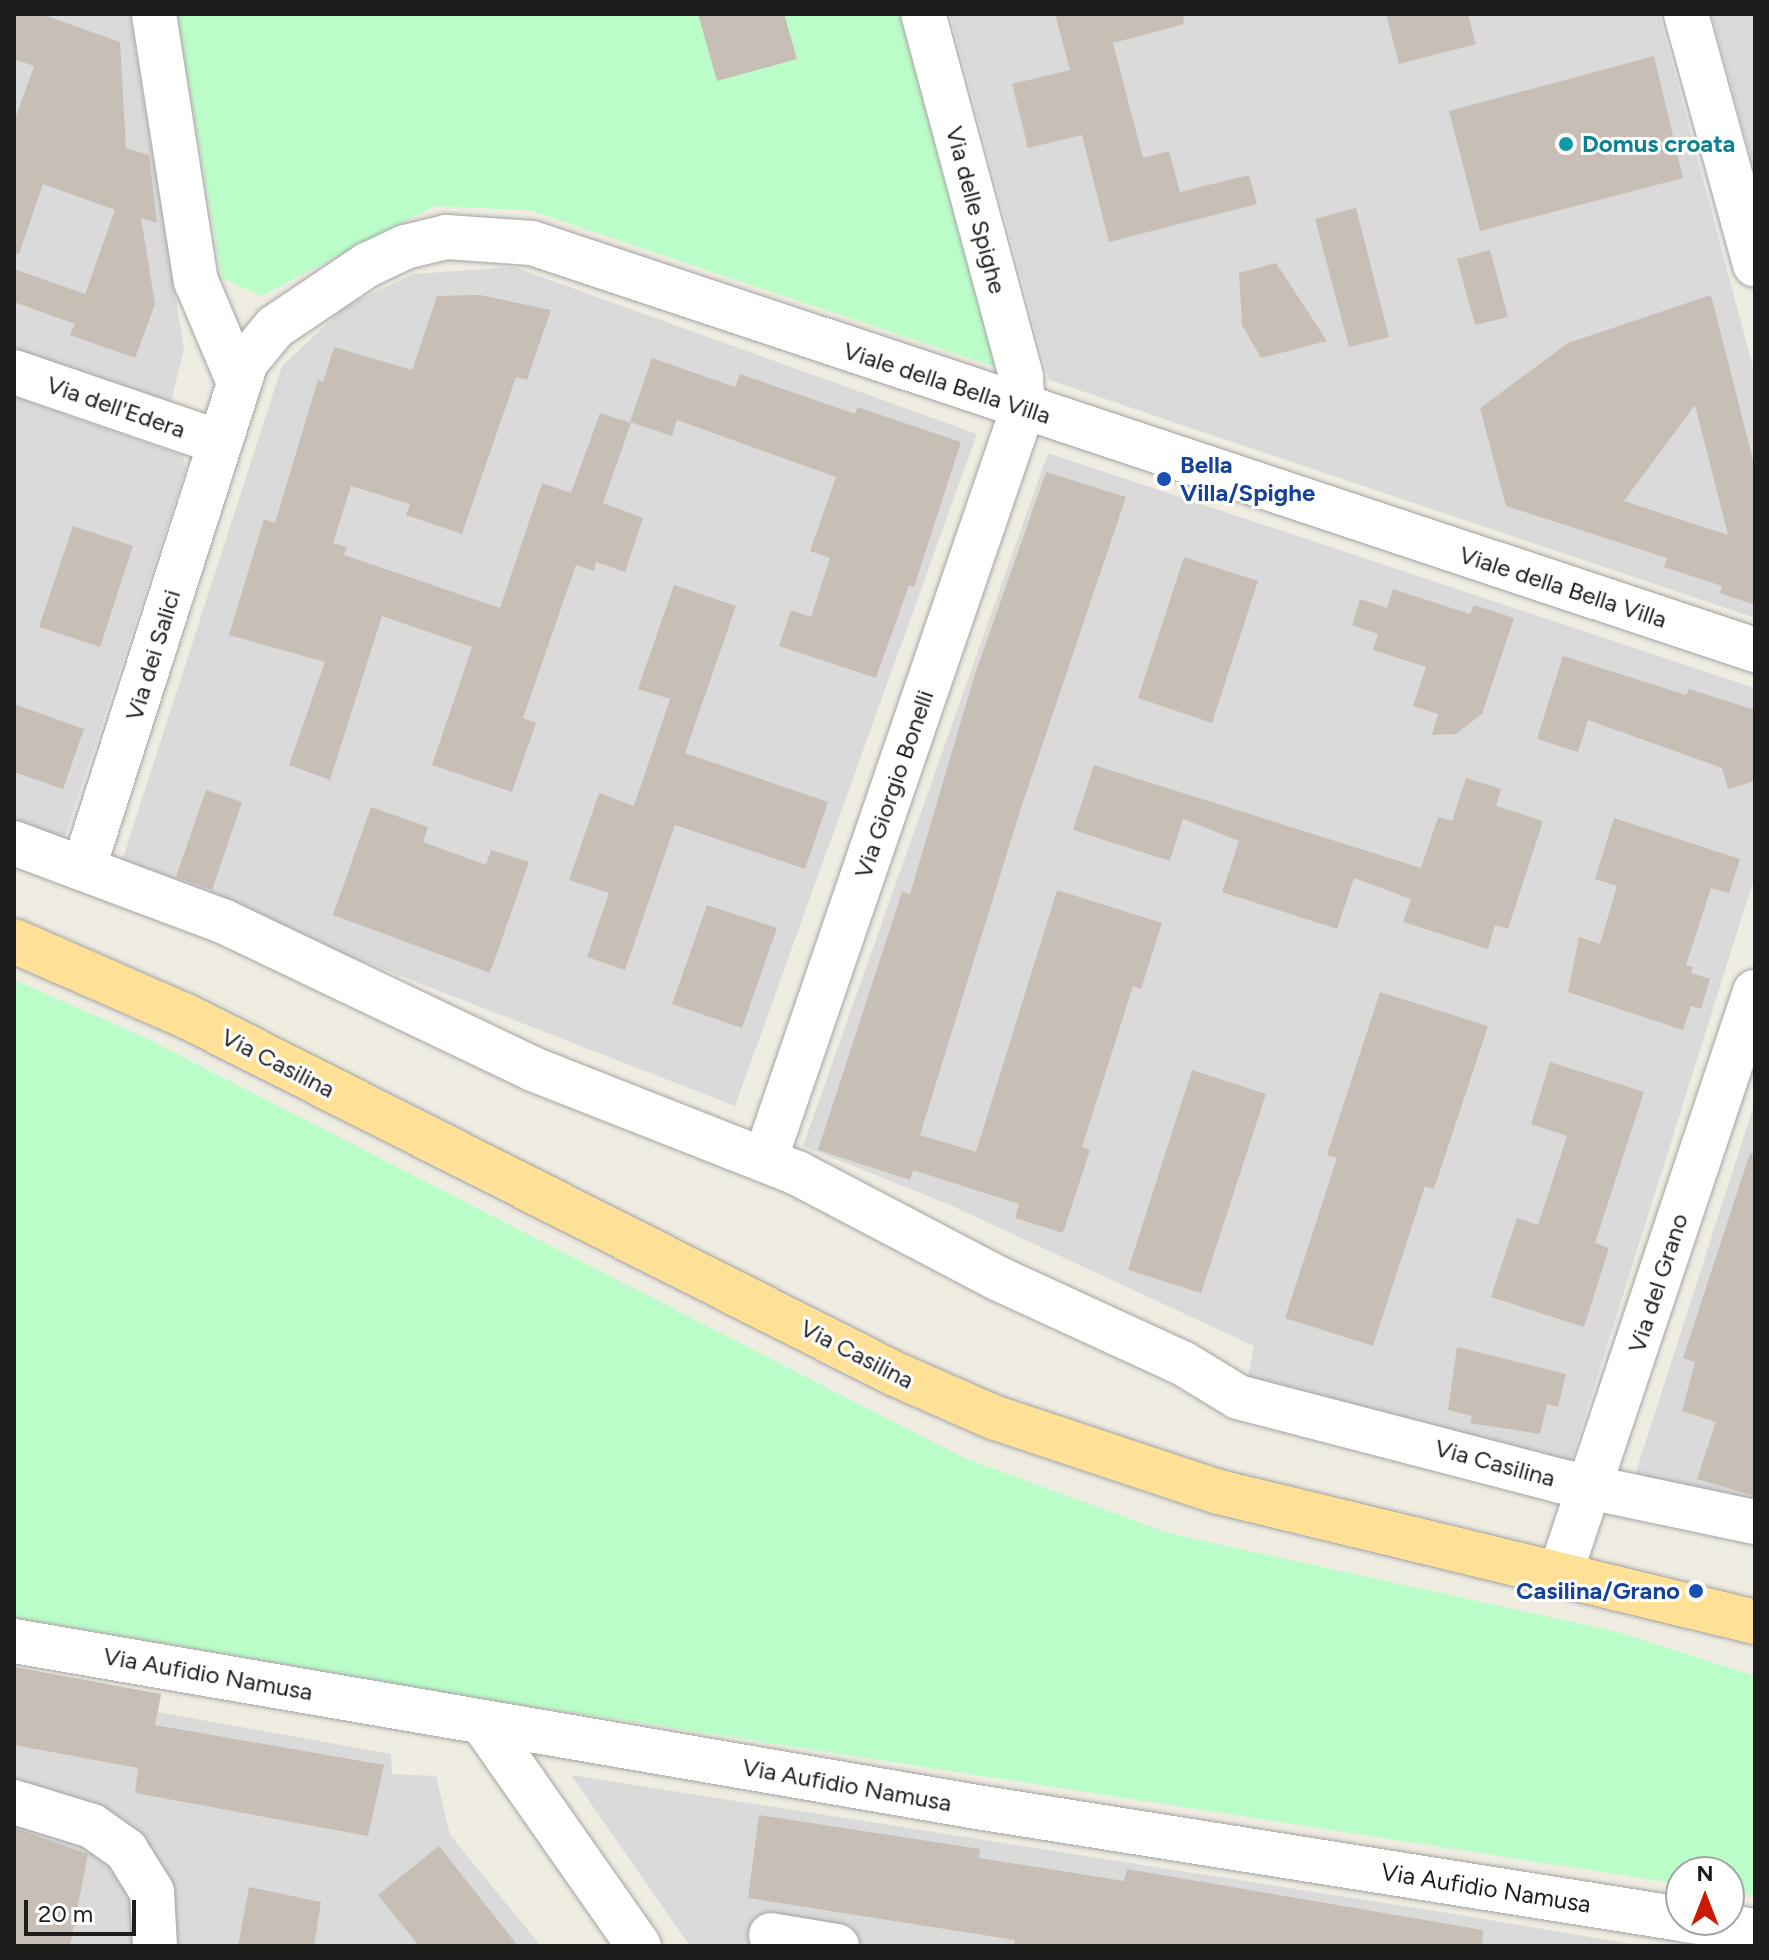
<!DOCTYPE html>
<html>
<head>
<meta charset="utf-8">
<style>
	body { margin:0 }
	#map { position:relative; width:1769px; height:1960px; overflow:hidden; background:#efece2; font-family:Figtree,sans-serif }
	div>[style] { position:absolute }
	.residential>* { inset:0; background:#dbdada }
	.park>* { inset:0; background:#bbfdc9 }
	.building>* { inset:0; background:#c7bfb5 }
	.roads { filter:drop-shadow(0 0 2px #a4a4a4) drop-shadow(0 0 2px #a4a4a4) }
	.minor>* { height:44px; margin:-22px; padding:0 22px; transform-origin:22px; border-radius:22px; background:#fff }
	.major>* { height:44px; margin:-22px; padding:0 22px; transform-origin:22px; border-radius:22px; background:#ffe097 }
	.dots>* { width:22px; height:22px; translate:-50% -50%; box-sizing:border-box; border:4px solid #fff; border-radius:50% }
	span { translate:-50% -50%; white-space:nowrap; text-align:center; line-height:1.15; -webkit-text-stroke:6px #fff; paint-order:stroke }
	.culture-label { font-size:24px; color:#0d838f; font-weight:700 }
	.left { translate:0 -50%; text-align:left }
	.street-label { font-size:24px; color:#1d1d1d }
	.transit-label { font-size:24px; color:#164399; font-weight:700 }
	.right { translate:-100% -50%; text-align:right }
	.frame { position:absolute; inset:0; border:16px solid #1d1d1d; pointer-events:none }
	.north { position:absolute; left:1665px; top:1856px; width:80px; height:80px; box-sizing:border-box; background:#fff; border:2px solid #a5a5a5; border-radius:50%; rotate:0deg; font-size:22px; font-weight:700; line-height:32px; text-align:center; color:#1d1d1d }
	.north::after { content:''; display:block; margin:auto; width:28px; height:36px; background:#ca1b00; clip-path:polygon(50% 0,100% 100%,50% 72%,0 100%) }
	.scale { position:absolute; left:24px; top:1900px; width:112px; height:36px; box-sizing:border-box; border:4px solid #1d1d1d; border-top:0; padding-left:10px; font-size:24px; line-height:28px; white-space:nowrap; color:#1d1d1d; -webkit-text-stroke:6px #fff; paint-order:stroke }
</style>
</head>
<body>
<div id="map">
	<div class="residential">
		<i style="clip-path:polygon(14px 14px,130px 14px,184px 349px,171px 402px,14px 354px)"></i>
		<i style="clip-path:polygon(950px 14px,1659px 14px,1755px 375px,1755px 618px,1049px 380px)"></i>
		<i style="clip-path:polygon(1712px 14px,1755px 14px,1755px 172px)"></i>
		<i style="clip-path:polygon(514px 267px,977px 434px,735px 1106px,120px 867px,282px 366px,346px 306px,413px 274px)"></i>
		<i style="clip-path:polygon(14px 396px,183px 456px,186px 468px,62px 845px,14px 829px)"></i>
		<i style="clip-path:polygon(1048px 453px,1755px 688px,1755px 875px,1568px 1470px,1248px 1377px,1254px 1346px,948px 1204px,803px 1146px)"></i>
		<i style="clip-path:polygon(1755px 1102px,1755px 1506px,1634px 1478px)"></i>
		<i style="clip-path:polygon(14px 1667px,161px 1694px,158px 1712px,391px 1754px,392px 1774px,436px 1776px,450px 1835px,541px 1946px,14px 1946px)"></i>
		<i style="clip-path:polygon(571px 1775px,1454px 1914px,1643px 1946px,690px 1946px)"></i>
	</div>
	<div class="park">
		<i style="clip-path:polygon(177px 14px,899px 14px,995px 367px,529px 210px,434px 206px,261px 296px,222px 278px)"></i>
		<i style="clip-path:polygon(14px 980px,142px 1036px,964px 1458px,1168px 1533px,1618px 1632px,1755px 1676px,1755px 1896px,1729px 1892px,1729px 1872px,1681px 1872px,1681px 1884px,460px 1695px,14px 1617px)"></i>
	</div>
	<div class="building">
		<i style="clip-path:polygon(14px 14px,41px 14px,120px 42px,126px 148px,149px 155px,157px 223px,141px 218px,155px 304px,135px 358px,70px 335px,75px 324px,14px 302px,14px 269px,85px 294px,115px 210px,43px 184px,19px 254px,14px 254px,14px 122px,34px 66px,14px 59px)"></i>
		<i style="clip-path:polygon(698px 14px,784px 14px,797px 59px,717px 81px)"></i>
		<i style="clip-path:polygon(1055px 14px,1183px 14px,1184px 24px,1113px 43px,1143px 158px,1169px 151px,1180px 192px,1249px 175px,1257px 204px,1109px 242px,1082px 135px,1028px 148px,1012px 84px,1070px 70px)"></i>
		<i style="clip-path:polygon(1386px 14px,1468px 14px,1476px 44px,1399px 64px)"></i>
		<i style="clip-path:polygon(1654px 56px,1683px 178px,1480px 231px,1449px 111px)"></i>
		<i style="clip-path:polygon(1356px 208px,1389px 337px,1349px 347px,1315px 219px)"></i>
		<i style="clip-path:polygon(1490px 250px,1508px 317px,1475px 325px,1457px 259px)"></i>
		<i style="clip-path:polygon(1276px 263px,1327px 341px,1261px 358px,1242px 325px,1239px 273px)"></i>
		<i style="clip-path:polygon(480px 295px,551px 310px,527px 380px,516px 377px,462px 534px,406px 515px,410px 504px,351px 486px,333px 543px,347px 547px,344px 555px,500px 608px,542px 483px,571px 493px,600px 413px,631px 423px,603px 503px,643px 518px,625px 572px,596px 562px,594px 571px,576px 565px,523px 718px,536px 723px,512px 792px,432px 765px,472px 647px,382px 616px,330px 780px,289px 765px,325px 662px,229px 635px,264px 519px,275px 523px,318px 380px,323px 382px,334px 347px,412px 370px,437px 296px)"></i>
		<i style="clip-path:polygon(evenodd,1711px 295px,1755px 468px,1755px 605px,1720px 593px,1722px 586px,1664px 567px,1667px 558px,1506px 506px,1480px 408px,1568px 343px,1711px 295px,1695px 405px,1728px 535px,1624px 501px,1695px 405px)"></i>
		<i style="clip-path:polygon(652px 358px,735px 387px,740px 374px,855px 414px,857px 407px,961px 442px,914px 587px,909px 585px,876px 678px,779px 646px,791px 610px,811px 617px,830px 558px,810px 551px,836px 477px,677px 420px,672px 436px,630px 422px)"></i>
		<i style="clip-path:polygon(1046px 472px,1126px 497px,1020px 811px,920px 1135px,976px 1152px,1057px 890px,1162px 923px,1141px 989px,1133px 986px,1082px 1147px,1090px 1150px,1063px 1233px,1015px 1218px,1019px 1204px,913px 1170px,910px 1180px,818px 1150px,902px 892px,910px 894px,974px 677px)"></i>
		<i style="clip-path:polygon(73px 526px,133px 546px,100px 647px,39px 627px)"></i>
		<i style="clip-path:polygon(1184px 557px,1258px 581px,1212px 723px,1138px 698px)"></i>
		<i style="clip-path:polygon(674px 585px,736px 606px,685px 753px,828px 802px,805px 869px,675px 825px,625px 970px,587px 957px,609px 893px,569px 880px,599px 793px,634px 806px,670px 699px,638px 689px)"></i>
		<i style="clip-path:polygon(1393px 589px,1470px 614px,1474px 605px,1514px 618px,1482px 714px,1456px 734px,1432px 735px,1438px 714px,1413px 706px,1426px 667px,1373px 650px,1378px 634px,1352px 625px,1360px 599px,1387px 608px)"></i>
		<i style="clip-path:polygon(1563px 656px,1686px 695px,1689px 689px,1755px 710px,1755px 781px,1728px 789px,1722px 768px,1588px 720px,1578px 752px,1537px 739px)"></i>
		<i style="clip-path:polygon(14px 704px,84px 729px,63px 789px,14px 772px)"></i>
		<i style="clip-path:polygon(1094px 765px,1421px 868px,1438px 817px,1452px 821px,1466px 778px,1501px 789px,1496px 806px,1543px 821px,1508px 929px,1495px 925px,1488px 949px,1403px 922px,1411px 899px,1354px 878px,1337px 929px,1222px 892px,1239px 841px,1183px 819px,1170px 861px,1073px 830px)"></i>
		<i style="clip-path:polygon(206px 790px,242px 802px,212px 890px,176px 877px)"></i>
		<i style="clip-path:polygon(371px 807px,428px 827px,423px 842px,486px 865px,491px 850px,529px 862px,490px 973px,333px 915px)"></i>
		<i style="clip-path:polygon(1614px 818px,1740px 859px,1729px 893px,1711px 888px,1686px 965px,1693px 967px,1691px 973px,1710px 979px,1701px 1009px,1691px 1006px,1683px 1030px,1568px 992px,1579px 937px,1600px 944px,1617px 886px,1595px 879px)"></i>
		<i style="clip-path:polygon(707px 905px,777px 928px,742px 1028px,672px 1004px)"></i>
		<i style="clip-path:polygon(1380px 992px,1488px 1026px,1434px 1189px,1425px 1186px,1373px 1346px,1285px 1318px,1337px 1158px,1327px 1155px)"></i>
		<i style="clip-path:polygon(1550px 1062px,1644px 1092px,1595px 1243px,1609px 1248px,1584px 1327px,1491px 1297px,1517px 1218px,1538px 1225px,1567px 1136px,1531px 1124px)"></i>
		<i style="clip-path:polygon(1192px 1070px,1266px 1094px,1201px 1293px,1128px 1270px)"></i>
		<i style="clip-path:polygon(1750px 1153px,1755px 1154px,1755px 1496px,1697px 1479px,1716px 1422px,1682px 1411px,1695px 1362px,1683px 1358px)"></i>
		<i style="clip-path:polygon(1457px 1347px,1566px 1374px,1558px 1407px,1547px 1404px,1540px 1434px,1470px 1423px,1472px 1416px,1448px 1410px)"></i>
		<i style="clip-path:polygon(14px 1667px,161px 1694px,155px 1725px,384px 1765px,368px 1836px,135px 1793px,138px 1768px,14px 1745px)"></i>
		<i style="clip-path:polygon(759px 1815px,980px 1849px,979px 1858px,1124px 1881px,1127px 1869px,1483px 1930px,1482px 1946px,1014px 1946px,1015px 1940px,748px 1898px)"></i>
		<i style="clip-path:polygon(14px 1828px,88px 1854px,70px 1946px,14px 1946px)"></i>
		<i style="clip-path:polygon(439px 1846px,518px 1946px,419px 1946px,378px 1895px)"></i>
		<i style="clip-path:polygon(249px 1887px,321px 1902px,314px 1946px,238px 1946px)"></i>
	</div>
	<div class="roads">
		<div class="minor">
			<i style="left:154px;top:14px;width:270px;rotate:81.1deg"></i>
			<i style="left:196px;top:281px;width:105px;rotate:67.1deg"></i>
			<i style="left:1686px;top:14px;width:260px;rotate:74.6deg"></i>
			<i style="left:14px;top:372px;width:216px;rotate:18.9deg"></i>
			<i style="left:14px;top:843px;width:223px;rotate:20.5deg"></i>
			<i style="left:223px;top:921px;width:344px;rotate:25.5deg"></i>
			<i style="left:533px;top:1069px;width:284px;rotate:21.5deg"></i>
			<i style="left:797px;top:1173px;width:226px;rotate:27.7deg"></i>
			<i style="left:997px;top:1278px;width:206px;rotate:24.7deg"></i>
			<i style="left:1184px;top:1364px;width:63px;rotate:31.4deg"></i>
			<i style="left:1238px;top:1397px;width:333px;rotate:14.6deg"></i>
			<i style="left:1560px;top:1481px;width:199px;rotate:11.9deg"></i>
			<i style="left:84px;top:867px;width:530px;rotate:-72.21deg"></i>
			<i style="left:246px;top:362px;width:45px;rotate:-50.4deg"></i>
			<i style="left:275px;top:327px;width:111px;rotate:-34deg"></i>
			<i style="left:367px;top:265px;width:42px;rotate:-25.3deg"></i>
			<i style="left:405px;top:247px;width:42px;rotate:-13.7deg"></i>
			<i style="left:446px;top:237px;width:86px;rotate:4deg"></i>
			<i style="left:532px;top:243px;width:1289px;rotate:18.41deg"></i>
			<i style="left:765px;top:1160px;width:795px;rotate:-71.06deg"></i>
			<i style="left:1023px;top:408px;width:32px;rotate:-94deg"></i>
			<i style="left:1021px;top:376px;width:375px;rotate:-105.1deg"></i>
			<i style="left:1560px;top:1574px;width:614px;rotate:-71.48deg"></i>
			<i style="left:14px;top:1641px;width:977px;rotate:9.78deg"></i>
			<i style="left:977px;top:1807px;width:713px;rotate:9.04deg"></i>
			<i style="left:482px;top:1722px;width:274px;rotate:55deg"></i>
			<i style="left:14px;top:1802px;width:82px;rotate:17.1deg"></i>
			<i style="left:92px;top:1826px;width:42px;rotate:35.2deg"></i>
			<i style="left:126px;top:1850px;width:49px;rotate:58.2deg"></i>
			<i style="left:152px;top:1892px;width:54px;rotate:86.8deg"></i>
			<i style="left:1685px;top:1920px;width:71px;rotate:8.9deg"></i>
			<i style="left:771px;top:1935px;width:67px;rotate:9.5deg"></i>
		</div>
		<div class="major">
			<i style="left:14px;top:941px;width:188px;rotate:23.6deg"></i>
			<i style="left:186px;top:1016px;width:794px;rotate:26.79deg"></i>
			<i style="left:895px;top:1374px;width:107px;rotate:23.7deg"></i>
			<i style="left:993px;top:1417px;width:238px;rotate:18.4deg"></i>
			<i style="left:1219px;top:1492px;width:552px;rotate:13.63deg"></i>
		</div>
	</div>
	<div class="dots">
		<i style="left:1566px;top:144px;background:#0f9aa8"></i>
		<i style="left:1164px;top:479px;background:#1a4fb4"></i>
		<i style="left:1696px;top:1591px;background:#1a4fb4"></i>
	</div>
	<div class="culture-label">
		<span class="left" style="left:1582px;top:144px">Domus croata</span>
	</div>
	<div class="street-label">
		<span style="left:976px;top:210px;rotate:75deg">Via delle Spighe</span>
		<span style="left:947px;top:383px;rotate:18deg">Viale della Bella Villa</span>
		<span style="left:116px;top:407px;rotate:19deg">Via dell'Edera</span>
		<span style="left:1563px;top:587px;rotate:18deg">Viale della Bella Villa</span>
		<span style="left:153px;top:655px;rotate:-73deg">Via dei Salici</span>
		<span style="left:894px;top:784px;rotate:-71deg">Via Giorgio Bonelli</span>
		<span style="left:278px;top:1063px;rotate:27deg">Via Casilina</span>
		<span style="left:1658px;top:1283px;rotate:-72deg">Via del Grano</span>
		<span style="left:857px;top:1354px;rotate:27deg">Via Casilina</span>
		<span style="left:1495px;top:1463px;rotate:15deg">Via Casilina</span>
		<span style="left:208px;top:1674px;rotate:10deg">Via Aufidio Namusa</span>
		<span style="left:847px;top:1785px;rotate:10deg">Via Aufidio Namusa</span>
		<span style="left:1486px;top:1888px;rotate:9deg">Via Aufidio Namusa</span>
	</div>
	<div class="transit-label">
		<span class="left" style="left:1180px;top:479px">Bella<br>Villa/Spighe</span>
		<span class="right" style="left:1680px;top:1591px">Casilina/Grano</span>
	</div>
	<div class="frame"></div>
	<div class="north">N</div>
	<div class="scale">20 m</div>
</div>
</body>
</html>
